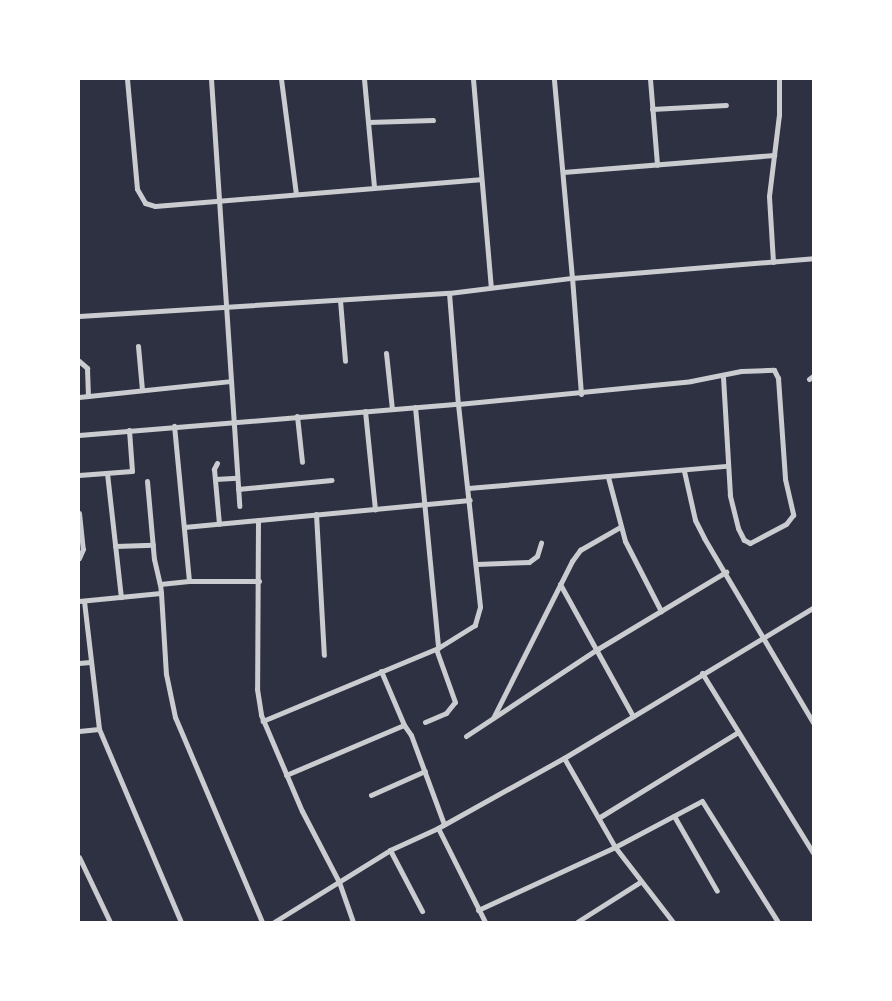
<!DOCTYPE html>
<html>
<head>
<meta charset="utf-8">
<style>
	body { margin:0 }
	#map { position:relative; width:892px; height:1001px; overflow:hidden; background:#2d3142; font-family:Jost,sans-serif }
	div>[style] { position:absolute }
	.minor>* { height:5px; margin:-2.5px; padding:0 2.5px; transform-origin:2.5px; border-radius:2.5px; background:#caccd0 }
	span { translate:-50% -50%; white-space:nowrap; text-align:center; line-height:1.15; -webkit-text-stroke:5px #fff; paint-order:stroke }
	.frame { position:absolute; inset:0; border:80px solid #fff; pointer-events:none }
</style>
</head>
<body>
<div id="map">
	<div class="minor">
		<i style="left:127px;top:79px;width:110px;rotate:84.8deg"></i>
		<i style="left:137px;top:189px;width:16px;rotate:60deg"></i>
		<i style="left:145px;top:203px;width:10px;rotate:17deg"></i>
		<i style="left:155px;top:206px;width:326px;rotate:-4.7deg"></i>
		<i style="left:211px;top:79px;width:428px;rotate:86.2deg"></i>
		<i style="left:281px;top:79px;width:116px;rotate:82.6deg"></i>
		<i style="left:364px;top:79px;width:108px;rotate:84.7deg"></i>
		<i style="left:473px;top:79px;width:209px;rotate:85.1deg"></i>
		<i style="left:650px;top:79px;width:86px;rotate:85.3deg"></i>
		<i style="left:652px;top:109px;width:74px;rotate:-3.1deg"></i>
		<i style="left:368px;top:122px;width:65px;rotate:-1.8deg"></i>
		<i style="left:563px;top:172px;width:212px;rotate:-4.6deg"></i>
		<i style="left:773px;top:262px;width:66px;rotate:-93.5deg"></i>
		<i style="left:769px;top:196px;width:82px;rotate:-83deg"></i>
		<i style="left:779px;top:115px;width:36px;rotate:-90deg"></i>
		<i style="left:449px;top:293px;width:111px;rotate:85.4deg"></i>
		<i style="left:458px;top:404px;width:234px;rotate:-5.6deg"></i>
		<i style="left:691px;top:381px;width:51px;rotate:-11.3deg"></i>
		<i style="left:741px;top:371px;width:33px;rotate:-2deg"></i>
		<i style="left:774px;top:370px;width:9px;rotate:63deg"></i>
		<i style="left:778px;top:378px;width:101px;rotate:86deg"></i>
		<i style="left:785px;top:479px;width:37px;rotate:77deg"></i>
		<i style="left:793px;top:515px;width:11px;rotate:128deg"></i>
		<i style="left:786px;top:524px;width:41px;rotate:152.2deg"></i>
		<i style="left:750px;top:543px;width:7px;rotate:-153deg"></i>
		<i style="left:744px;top:540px;width:13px;rotate:-117deg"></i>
		<i style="left:738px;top:528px;width:34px;rotate:-104deg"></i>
		<i style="left:730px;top:495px;width:118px;rotate:-93.4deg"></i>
		<i style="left:340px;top:300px;width:61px;rotate:85.3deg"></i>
		<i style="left:79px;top:316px;width:371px;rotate:-3.6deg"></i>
		<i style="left:449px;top:293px;width:124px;rotate:-7deg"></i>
		<i style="left:572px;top:278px;width:200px;rotate:-95.2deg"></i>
		<i style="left:138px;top:346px;width:44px;rotate:84.8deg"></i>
		<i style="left:386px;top:353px;width:56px;rotate:83.9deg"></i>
		<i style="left:79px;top:361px;width:11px;rotate:41deg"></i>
		<i style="left:87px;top:368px;width:28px;rotate:88deg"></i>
		<i style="left:809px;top:379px;width:5px;rotate:-37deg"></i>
		<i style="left:581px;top:394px;width:116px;rotate:-94.4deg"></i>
		<i style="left:572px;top:278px;width:242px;rotate:-4.7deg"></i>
		<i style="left:79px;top:397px;width:152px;rotate:-6deg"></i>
		<i style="left:415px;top:407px;width:242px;rotate:84.5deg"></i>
		<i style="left:365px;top:411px;width:99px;rotate:84.2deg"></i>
		<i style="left:297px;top:416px;width:46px;rotate:83.8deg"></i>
		<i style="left:79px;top:435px;width:380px;rotate:-4.7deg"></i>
		<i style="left:458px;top:404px;width:204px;rotate:83.8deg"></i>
		<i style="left:480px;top:607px;width:19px;rotate:106deg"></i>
		<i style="left:475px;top:625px;width:44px;rotate:148.1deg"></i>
		<i style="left:438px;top:648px;width:190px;rotate:157.4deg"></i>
		<i style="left:217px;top:463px;width:7px;rotate:117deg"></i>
		<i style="left:214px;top:469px;width:55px;rotate:84.8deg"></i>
		<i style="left:684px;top:471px;width:50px;rotate:77.3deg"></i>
		<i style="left:695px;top:520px;width:20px;rotate:63deg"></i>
		<i style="left:704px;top:538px;width:214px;rotate:59.4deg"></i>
		<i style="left:107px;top:473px;width:125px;rotate:83.6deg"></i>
		<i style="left:79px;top:475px;width:53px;rotate:-4.3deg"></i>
		<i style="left:132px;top:471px;width:41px;rotate:-94.2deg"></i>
		<i style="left:608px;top:477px;width:66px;rotate:75.1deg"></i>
		<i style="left:625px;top:541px;width:79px;rotate:62.8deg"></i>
		<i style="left:215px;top:479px;width:22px;rotate:-3deg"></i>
		<i style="left:147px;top:481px;width:78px;rotate:84.9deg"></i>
		<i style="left:154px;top:559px;width:26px;rotate:77deg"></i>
		<i style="left:468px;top:488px;width:259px;rotate:-4.9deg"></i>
		<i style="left:238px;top:489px;width:94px;rotate:-5.5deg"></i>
		<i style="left:79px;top:513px;width:36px;rotate:84deg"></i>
		<i style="left:83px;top:549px;width:10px;rotate:114deg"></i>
		<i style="left:316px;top:514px;width:141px;rotate:86.8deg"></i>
		<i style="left:258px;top:520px;width:169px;rotate:90.3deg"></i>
		<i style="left:257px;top:689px;width:26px;rotate:81deg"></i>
		<i style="left:261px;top:715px;width:104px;rotate:66.9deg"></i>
		<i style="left:302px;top:811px;width:80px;rotate:62.5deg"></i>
		<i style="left:339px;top:882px;width:42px;rotate:70.7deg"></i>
		<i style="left:184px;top:527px;width:287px;rotate:-5.4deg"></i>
		<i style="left:115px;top:546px;width:38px;rotate:-2deg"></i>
		<i style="left:476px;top:564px;width:53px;rotate:-2.2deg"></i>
		<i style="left:529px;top:562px;width:10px;rotate:-37deg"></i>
		<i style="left:537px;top:556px;width:14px;rotate:-73deg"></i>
		<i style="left:189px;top:581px;width:70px"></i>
		<i style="left:560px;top:584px;width:151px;rotate:61.1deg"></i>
		<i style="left:161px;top:593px;width:9px;rotate:-96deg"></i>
		<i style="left:160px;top:584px;width:29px;rotate:-6deg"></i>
		<i style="left:189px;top:581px;width:156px;rotate:-95.5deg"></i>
		<i style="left:79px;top:601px;width:82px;rotate:-5.6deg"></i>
		<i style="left:161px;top:593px;width:81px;rotate:86.5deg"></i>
		<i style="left:166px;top:674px;width:44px;rotate:78.2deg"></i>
		<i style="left:175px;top:717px;width:223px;rotate:67deg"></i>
		<i style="left:84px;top:601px;width:129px;rotate:83.3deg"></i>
		<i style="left:99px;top:729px;width:210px;rotate:67deg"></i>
		<i style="left:79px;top:663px;width:11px;rotate:-5deg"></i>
		<i style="left:381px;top:671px;width:59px;rotate:66.9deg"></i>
		<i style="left:702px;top:673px;width:211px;rotate:58.3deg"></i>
		<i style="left:493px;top:718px;width:176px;rotate:-63.3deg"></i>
		<i style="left:572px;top:561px;width:14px;rotate:-54deg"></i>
		<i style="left:580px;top:550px;width:46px;rotate:-29.9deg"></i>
		<i style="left:425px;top:722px;width:23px;rotate:-23deg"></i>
		<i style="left:446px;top:713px;width:14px;rotate:-51deg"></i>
		<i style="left:455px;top:702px;width:56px;rotate:-109.7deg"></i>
		<i style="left:79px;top:731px;width:20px;rotate:-6deg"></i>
		<i style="left:466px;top:736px;width:156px;rotate:-33.5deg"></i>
		<i style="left:596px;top:650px;width:152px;rotate:-31deg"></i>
		<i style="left:564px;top:758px;width:103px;rotate:60.2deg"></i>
		<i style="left:615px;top:847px;width:98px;rotate:-27.9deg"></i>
		<i style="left:702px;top:801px;width:143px;rotate:57.9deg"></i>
		<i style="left:286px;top:775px;width:128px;rotate:-23deg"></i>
		<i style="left:404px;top:725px;width:12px;rotate:55deg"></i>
		<i style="left:411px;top:735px;width:95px;rotate:69.7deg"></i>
		<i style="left:371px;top:795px;width:59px;rotate:-24deg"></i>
		<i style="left:674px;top:816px;width:86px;rotate:60.2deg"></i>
		<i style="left:600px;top:817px;width:162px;rotate:-31.6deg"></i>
		<i style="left:438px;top:828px;width:105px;rotate:63.4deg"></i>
		<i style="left:390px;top:850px;width:69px;rotate:62.3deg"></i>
		<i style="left:79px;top:857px;width:72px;rotate:64.5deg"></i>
		<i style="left:478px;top:910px;width:151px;rotate:-24.7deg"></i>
		<i style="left:615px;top:847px;width:95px;rotate:52.3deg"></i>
		<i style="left:274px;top:922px;width:137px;rotate:-31.8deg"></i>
		<i style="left:390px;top:850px;width:53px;rotate:-24.6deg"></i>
		<i style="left:438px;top:828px;width:144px;rotate:-29.1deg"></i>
		<i style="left:564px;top:758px;width:291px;rotate:-31.1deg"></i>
		<i style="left:577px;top:922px;width:75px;rotate:-32.4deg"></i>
	</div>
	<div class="frame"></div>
</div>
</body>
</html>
